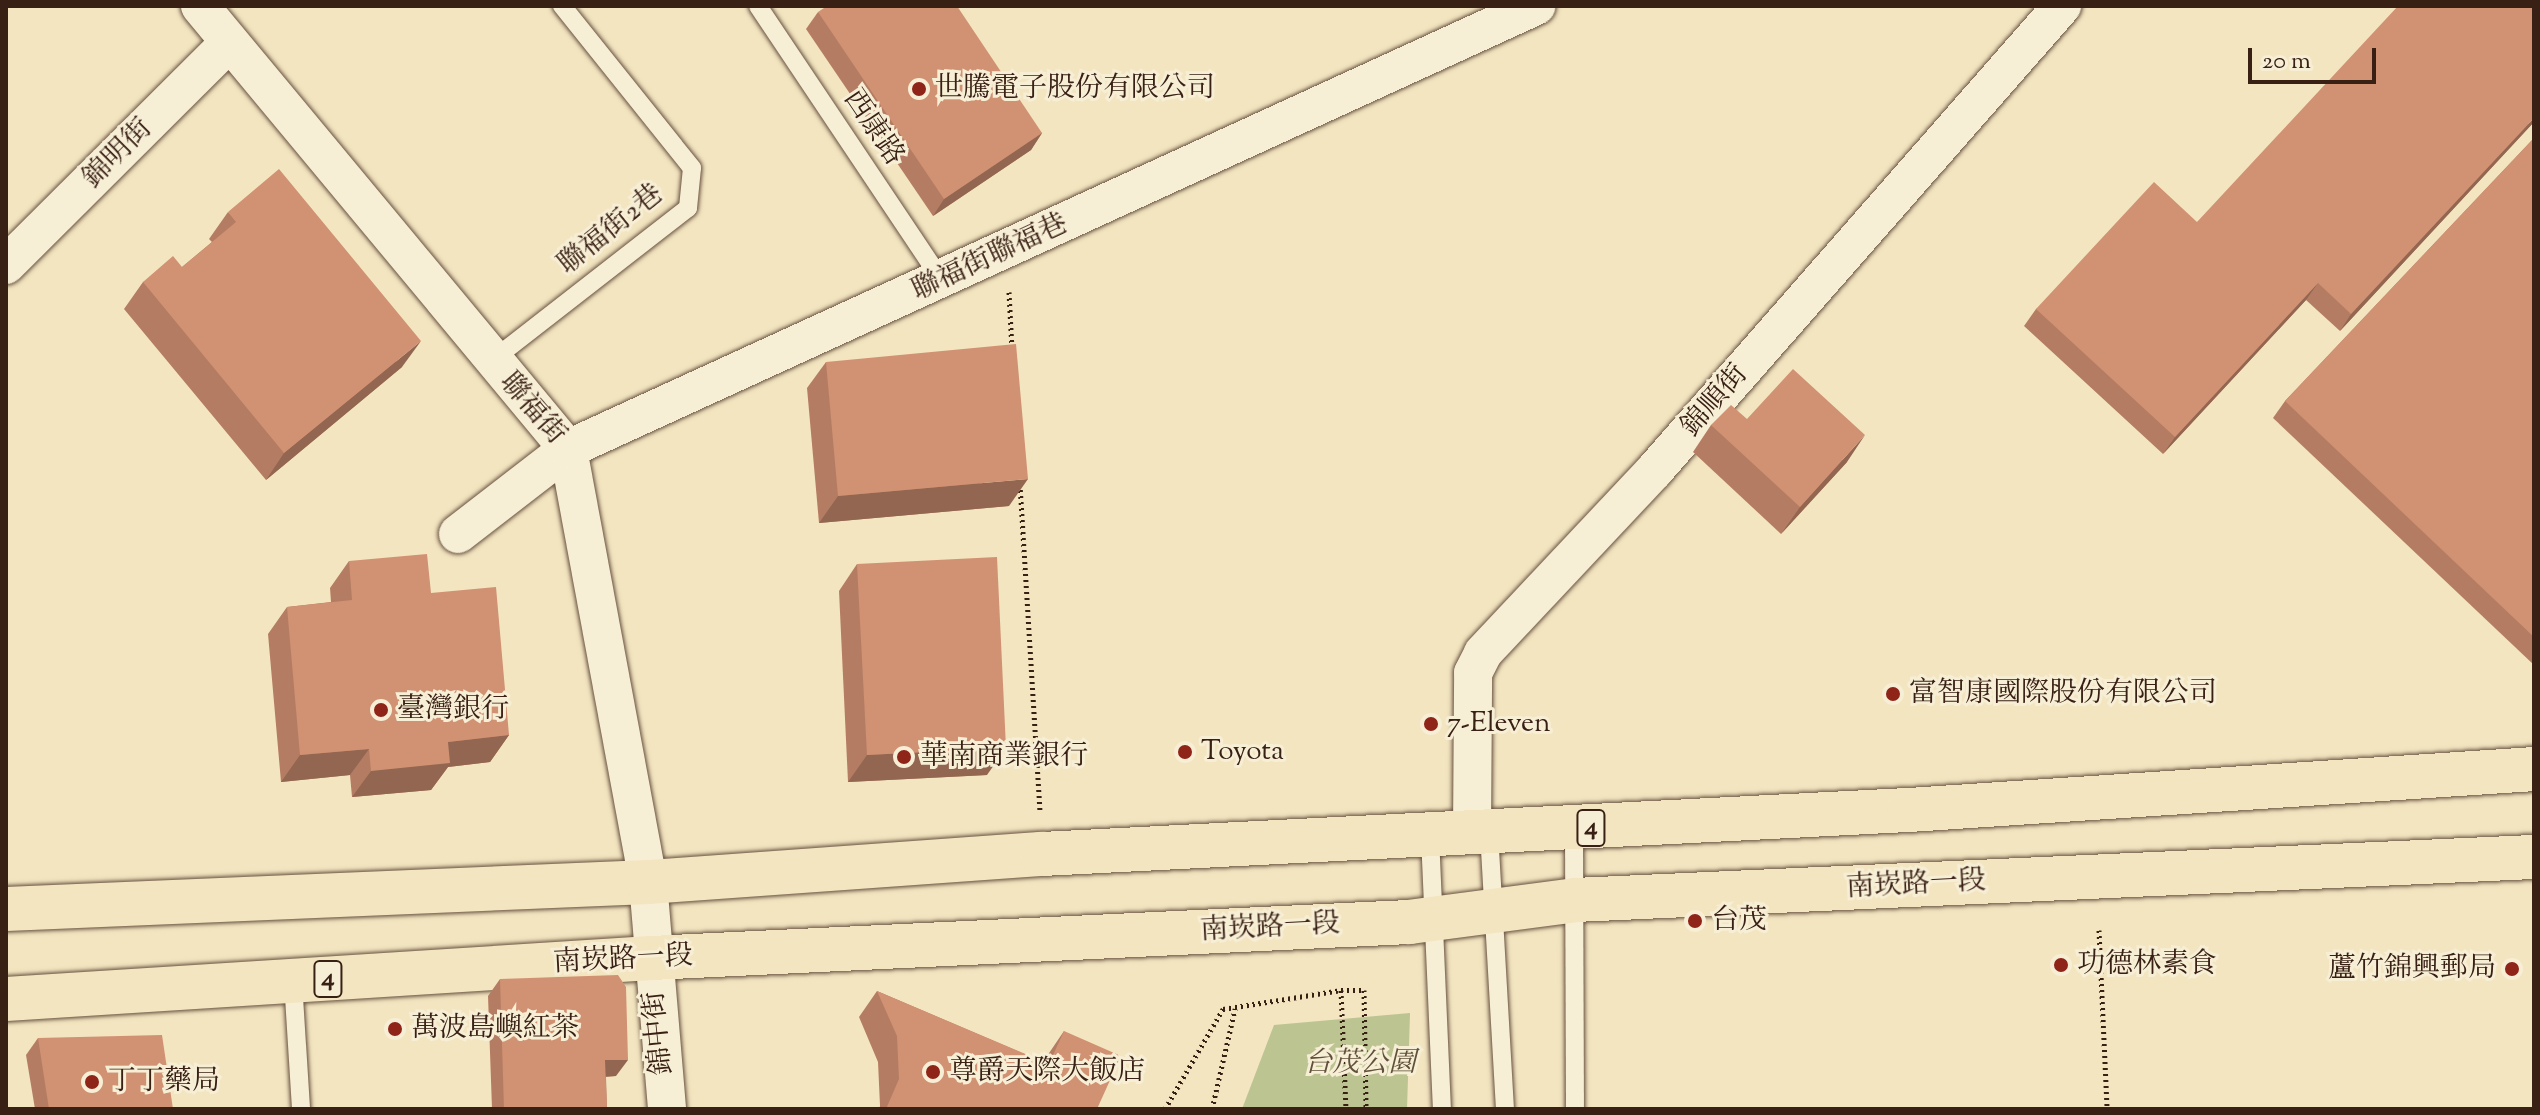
<!DOCTYPE html>
<html>
<head>
<meta charset="utf-8">
<style>
	body { margin:0 }
	#map { position:relative; width:2540px; height:1115px; overflow:hidden; background:#f3e5c0; font-family:"Sorts Mill Goudy","Noto Serif TC",serif }
	div>[style] { position:absolute }
	.green>* { inset:0; background:#bcc492 }
	.path>* { height:5px; margin-top:-2.5px; transform-origin:0; background:repeating-linear-gradient(90deg,#382014 0 2px,transparent 0 6px) }
	.roads { filter:drop-shadow(0 0 2px #67513f) drop-shadow(0 0 2px #67513f) }
	.service>* { height:18px; margin:-9px; padding:0 9px; transform-origin:9px; border-radius:9px; background:#f7eed6 }
	.minor>* { height:38px; margin:-19px; padding:0 19px; transform-origin:19px; border-radius:19px; background:#f7eed6 }
	.primary>* { height:44px; margin:-22px; padding:0 22px; transform-origin:22px; border-radius:22px; background:#f3e5c0 }
	.wall>* { inset:0; background:#b47d63 }
	.shaded-wall>* { inset:0; background:#926650 }
	.building>* { inset:0; background:#d19173 }
	.dots>* { width:22px; height:22px; translate:-50% -50%; box-sizing:border-box; border:4px solid #f7eed6; border-radius:50% }
	span { translate:-50% -50%; white-space:nowrap; text-align:center; line-height:1.15; -webkit-text-stroke:6px #f7eed6; paint-order:stroke }
	.shield-label span { padding:2px 6px; background:#f7eed6; border:2px solid; border-radius:6px; -webkit-text-stroke-width:0 }
	.shield-label { font-size:26px; color:#382014; font-weight:700 }
	.poi-label { font-size:28px; color:#382014 }
	.left { translate:0 -50%; text-align:left }
	.right { translate:-100% -50%; text-align:right }
	.street-label { font-size:28px; color:#382014 }
	.park-label { font-size:28px; color:#60513a; font-style:italic }
	.frame { position:absolute; inset:0; border:8px solid #382014; pointer-events:none }
	.scale { position:absolute; left:2248px; top:48px; width:128px; height:36px; box-sizing:border-box; border:4px solid #382014; border-top:0; padding-left:10px; font-size:24px; line-height:28px; white-space:nowrap; color:#382014; -webkit-text-stroke:6px #f7eed6; paint-order:stroke }
</style>
</head>
<body>
<div id="map">
	<div class="green">
		<i style="clip-path:polygon(1410px 1013px,1407px 1109px,1242px 1109px,1274px 1025px)"></i>
	</div>
	<div class="path">
		<i style="left:1009px;top:292px;width:58px;rotate:87deg"></i>
		<i style="left:1020px;top:484px;width:330px;rotate:86.5deg"></i>
		<i style="left:2099px;top:930px;width:179px;rotate:87.4deg"></i>
		<i style="left:1341px;top:990px;width:119px;rotate:87.6deg"></i>
		<i style="left:1165px;top:1109px;width:116px;rotate:-59.9deg"></i>
		<i style="left:1223px;top:1009px;width:120px;rotate:-9.1deg"></i>
		<i style="left:1341px;top:990px;width:23px"></i>
		<i style="left:1364px;top:990px;width:119px;rotate:89deg"></i>
		<i style="left:1212px;top:1109px;width:103px;rotate:-77deg"></i>
	</div>
	<div class="roads">
		<div class="service">
			<i style="left:758px;top:6px;width:331px;rotate:56.2deg"></i>
			<i style="left:490px;top:362px;width:251px;rotate:-37.9deg"></i>
			<i style="left:688px;top:208px;width:40px;rotate:-84.3deg"></i>
			<i style="left:692px;top:168px;width:208px;rotate:-128.7deg"></i>
			<i style="left:1574px;top:829px;width:280px;rotate:89.8deg"></i>
			<i style="left:1489px;top:832px;width:277px;rotate:86.7deg"></i>
			<i style="left:1430px;top:836px;width:273px;rotate:87.5deg"></i>
			<i style="left:293px;top:981px;width:128px;rotate:86.4deg"></i>
		</div>
		<div class="minor">
			<i style="left:200px;top:6px;width:576px;rotate:50.28deg"></i>
			<i style="left:568px;top:449px;width:440px;rotate:79.5deg"></i>
			<i style="left:648px;top:882px;width:228px;rotate:85.2deg"></i>
			<i style="left:6px;top:265px;width:315px;rotate:-44.9deg"></i>
			<i style="left:458px;top:534px;width:139px;rotate:-37.7deg"></i>
			<i style="left:568px;top:449px;width:1065px;rotate:-24.59deg"></i>
			<i style="left:1472px;top:833px;width:160px;rotate:-89.6deg"></i>
			<i style="left:1473px;top:673px;width:22px;rotate:-63deg"></i>
			<i style="left:1483px;top:653px;width:250px;rotate:-46.8deg"></i>
			<i style="left:1654px;top:471px;width:619px;rotate:-48.74deg"></i>
		</div>
		<div class="primary">
			<i style="left:6px;top:909px;width:643px;rotate:-2.41deg"></i>
			<i style="left:648px;top:882px;width:395px;rotate:-4.1deg"></i>
			<i style="left:1042px;top:854px;width:868px;rotate:-2.91deg"></i>
			<i style="left:1909px;top:810px;width:626px;rotate:-3.75deg"></i>
			<i style="left:6px;top:999px;width:646px;rotate:-3.64deg"></i>
			<i style="left:651px;top:958px;width:759px;rotate:-2.72deg"></i>
			<i style="left:1409px;top:922px;width:167px;rotate:-7.5deg"></i>
			<i style="left:1575px;top:900px;width:960px;rotate:-2.57deg"></i>
		</div>
	</div>
	<div class="wall">
		<i style="clip-path:polygon(818px 12px,1042px 133px,1031px 150px,933px 216px,806px 29px)"></i>
		<i style="clip-path:polygon(2534px 122px,2340px 331px,2306px 300px,2163px 454px,2024px 326px,2036px 309px,2197px 222px)"></i>
		<i style="clip-path:polygon(2534px 138px,2534px 665px,2273px 418px,2285px 401px)"></i>
		<i style="clip-path:polygon(228px 212px,402px 367px,266px 480px,124px 309px,143px 282px,182px 267px,212px 242px,209px 239px)"></i>
		<i style="clip-path:polygon(826px 362px,1009px 506px,819px 523px,807px 388px)"></i>
		<i style="clip-path:polygon(1747px 419px,1847px 462px,1781px 534px,1693px 452px,1711px 425px)"></i>
		<i style="clip-path:polygon(349px 561px,431px 593px,509px 735px,490px 762px,448px 767px,431px 790px,352px 797px,350px 775px,281px 782px,268px 634px,287px 607px,331px 602px,330px 588px)"></i>
		<i style="clip-path:polygon(857px 564px,987px 775px,848px 782px,839px 591px)"></i>
		<i style="clip-path:polygon(500px 979px,616px 1076px,606px 1077px,607px 1109px,492px 1109px,488px 996px)"></i>
		<i style="clip-path:polygon(877px 991px,1043px 1062px,1064px 1031px,1097px 1109px,879px 1109px,880px 1106px,878px 1062px,859px 1017px)"></i>
		<i style="clip-path:polygon(38px 1038px,173px 1109px,35px 1109px,26px 1055px)"></i>
	</div>
	<div class="shaded-wall">
		<i style="clip-path:polygon(2534px 118px,2534px 122px,2340px 331px,2351px 314px)"></i>
		<i style="clip-path:polygon(1042px 133px,1031px 150px,933px 216px,944px 199px)"></i>
		<i style="clip-path:polygon(2318px 283px,2306px 300px,2163px 454px,2175px 437px)"></i>
		<i style="clip-path:polygon(421px 341px,402px 367px,266px 480px,284px 453px)"></i>
		<i style="clip-path:polygon(1865px 435px,1847px 462px,1781px 534px,1800px 507px)"></i>
		<i style="clip-path:polygon(1028px 479px,1009px 506px,819px 523px,838px 496px)"></i>
		<i style="clip-path:polygon(509px 735px,490px 762px,448px 767px,431px 790px,352px 797px,371px 771px,448px 742px)"></i>
		<i style="clip-path:polygon(1006px 748px,987px 775px,848px 782px,867px 755px)"></i>
		<i style="clip-path:polygon(369px 749px,350px 775px,281px 782px,300px 755px)"></i>
		<i style="clip-path:polygon(605px 1060px,628px 1060px,616px 1076px,594px 1077px)"></i>
	</div>
	<div class="building">
		<i style="clip-path:polygon(827px 6px,957px 6px,1042px 133px,944px 199px,818px 12px)"></i>
		<i style="clip-path:polygon(2398px 6px,2534px 6px,2534px 118px,2351px 314px,2318px 283px,2175px 437px,2036px 309px,2154px 182px,2197px 222px)"></i>
		<i style="clip-path:polygon(2534px 138px,2534px 637px,2285px 401px)"></i>
		<i style="clip-path:polygon(279px 169px,421px 341px,284px 453px,143px 282px,173px 256px,182px 267px,236px 222px,228px 212px)"></i>
		<i style="clip-path:polygon(1016px 344px,1028px 479px,838px 496px,826px 362px)"></i>
		<i style="clip-path:polygon(1793px 369px,1865px 435px,1800px 507px,1711px 425px,1731px 405px,1747px 419px)"></i>
		<i style="clip-path:polygon(427px 554px,431px 593px,496px 587px,509px 735px,448px 742px,450px 763px,371px 771px,369px 749px,300px 755px,287px 607px,352px 600px,349px 561px)"></i>
		<i style="clip-path:polygon(997px 557px,1006px 748px,867px 755px,857px 564px)"></i>
		<i style="clip-path:polygon(618px 975px,626px 987px,628px 1060px,605px 1060px,607px 1109px,504px 1109px,500px 979px)"></i>
		<i style="clip-path:polygon(877px 991px,1049px 1064px,1064px 1031px,1121px 1056px,1097px 1109px,886px 1109px,899px 1079px,897px 1036px)"></i>
		<i style="clip-path:polygon(162px 1035px,173px 1109px,49px 1109px,38px 1038px)"></i>
	</div>
	<div class="dots">
		<i style="left:919px;top:89px;background:#8f2418"></i>
		<i style="left:1893px;top:694px;background:#8f2418"></i>
		<i style="left:381px;top:710px;background:#8f2418"></i>
		<i style="left:1431px;top:724px;background:#8f2418"></i>
		<i style="left:1185px;top:752px;background:#8f2418"></i>
		<i style="left:904px;top:757px;background:#8f2418"></i>
		<i style="left:1695px;top:921px;background:#8f2418"></i>
		<i style="left:2061px;top:965px;background:#8f2418"></i>
		<i style="left:2512px;top:969px;background:#8f2418"></i>
		<i style="left:395px;top:1029px;background:#8f2418"></i>
		<i style="left:933px;top:1072px;background:#8f2418"></i>
		<i style="left:92px;top:1082px;background:#8f2418"></i>
	</div>
	<div class="shield-label">
		<span style="left:1591px;top:828px">4</span>
		<span style="left:328px;top:979px">4</span>
	</div>
	<div class="poi-label">
		<span class="left" style="left:935px;top:89px">世騰電子股份有限公司</span>
		<span class="left" style="left:1909px;top:694px">富智康國際股份有限公司</span>
		<span class="left" style="left:397px;top:710px">臺灣銀行</span>
		<span class="left" style="left:1447px;top:724px">7-Eleven</span>
		<span class="left" style="left:1201px;top:752px">Toyota</span>
		<span class="left" style="left:920px;top:757px">華南商業銀行</span>
		<span class="left" style="left:1711px;top:921px">台茂</span>
		<span class="left" style="left:2077px;top:965px">功德林素食</span>
		<span class="right" style="left:2496px;top:969px">蘆竹錦興郵局</span>
		<span class="left" style="left:411px;top:1029px">萬波島嶼紅茶</span>
		<span class="left" style="left:949px;top:1072px">尊爵天際大飯店</span>
		<span class="left" style="left:108px;top:1082px">丁丁藥局</span>
	</div>
	<div class="street-label">
		<span style="left:873px;top:128px;rotate:56deg">西康路</span>
		<span style="left:118px;top:154px;rotate:-45deg">錦明街</span>
		<span style="left:611px;top:230px;rotate:-39deg">聯福街2巷</span>
		<span style="left:990px;top:258px;rotate:-25deg">聯福街聯福巷</span>
		<span style="left:1715px;top:401px;rotate:-49deg">錦順街</span>
		<span style="left:532px;top:409px;rotate:49deg">聯福街</span>
		<span style="left:1916px;top:885px;rotate:-3deg">南崁路一段</span>
		<span style="left:1270px;top:928px;rotate:-3deg">南崁路一段</span>
		<span style="left:623px;top:960px;rotate:-3deg">南崁路一段</span>
		<span style="left:659px;top:1033px;rotate:-96deg">錦中街</span>
	</div>
	<div class="park-label">
		<span style="left:1360px;top:1064px">台茂公園</span>
	</div>
	<div class="frame"></div>
	<div class="scale">20 m</div>
</div>
</body>
</html>
